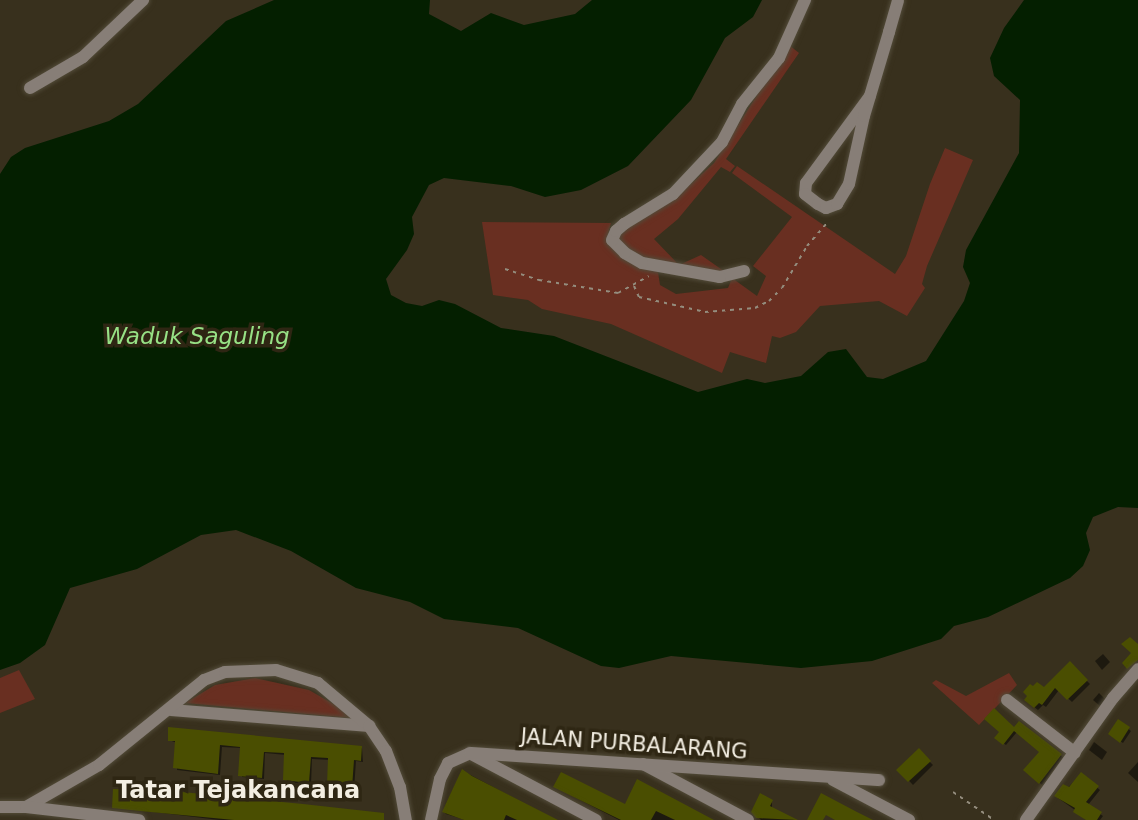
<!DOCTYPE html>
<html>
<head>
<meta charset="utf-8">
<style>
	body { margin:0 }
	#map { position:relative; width:1138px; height:820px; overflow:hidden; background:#38301d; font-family:"DejaVu Sans",sans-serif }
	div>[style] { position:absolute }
	.green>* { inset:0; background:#692f21 }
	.water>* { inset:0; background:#041f00 }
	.shadow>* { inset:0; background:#0007 }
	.building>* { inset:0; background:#4a4e01 }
	.path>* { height:2px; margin-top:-1px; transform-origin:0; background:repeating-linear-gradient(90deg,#948d7e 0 3.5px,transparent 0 8.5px) }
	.roads { filter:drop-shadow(0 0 2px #524b39) drop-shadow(0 0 2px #524b39) }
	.street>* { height:12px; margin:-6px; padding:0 6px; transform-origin:6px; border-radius:6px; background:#877e77 }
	span { translate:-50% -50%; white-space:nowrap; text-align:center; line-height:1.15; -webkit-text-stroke:7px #2e2613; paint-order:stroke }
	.street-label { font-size:21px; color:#f3eee2 }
	.water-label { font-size:23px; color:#97e185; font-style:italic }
	.quarter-label { font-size:24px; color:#f3eee2; font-weight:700 }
</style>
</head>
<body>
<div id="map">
	<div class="green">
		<i style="clip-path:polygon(789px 45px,799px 53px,726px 159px,735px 166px,730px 172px,721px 167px,678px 219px,654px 239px,679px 265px,701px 255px,728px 274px,642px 260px,616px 238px,620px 231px,683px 191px,714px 163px)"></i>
		<i style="clip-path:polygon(945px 148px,973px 160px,927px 266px,922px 284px,925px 288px,907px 316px,879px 301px,820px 306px,796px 332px,780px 338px,772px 336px,766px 363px,730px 352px,722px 373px,611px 324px,542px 309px,528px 300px,493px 295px,482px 222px,611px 223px,608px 234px,612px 247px,658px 272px,660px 285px,676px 294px,728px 288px,732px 278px,757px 296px,766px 276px,753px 266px,792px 217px,732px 173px,737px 166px,895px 274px,906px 256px,930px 184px)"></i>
		<i style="clip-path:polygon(19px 670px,35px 699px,0 713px,0 678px)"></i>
		<i style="clip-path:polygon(1009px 673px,1017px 685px,979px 725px,932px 683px,936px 680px,966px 696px)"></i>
		<i style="clip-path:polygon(255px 678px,309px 690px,344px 710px,351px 718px,185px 703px,215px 685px)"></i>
	</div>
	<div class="water">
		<i style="clip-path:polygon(274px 0,430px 0,429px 14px,461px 31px,491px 13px,524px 25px,575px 14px,592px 0,762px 0,753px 17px,725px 38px,691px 100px,628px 166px,581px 190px,545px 197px,511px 186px,444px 178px,429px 185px,412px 217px,414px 234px,407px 250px,386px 279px,391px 295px,406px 303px,422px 306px,439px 300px,455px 304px,501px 328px,554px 336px,698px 392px,747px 379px,765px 383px,801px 376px,828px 352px,846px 349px,867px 377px,883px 379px,926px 361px,964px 301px,970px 283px,963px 267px,966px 250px,1019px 153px,1020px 100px,994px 76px,990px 58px,1004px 28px,1024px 0,1138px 0,1138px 508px,1118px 507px,1093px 517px,1086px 533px,1090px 550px,1083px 566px,1070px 578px,988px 617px,954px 626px,941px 639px,872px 661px,801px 668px,671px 656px,619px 668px,601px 666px,518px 628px,444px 619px,410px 602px,356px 588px,291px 551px,236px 530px,201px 535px,137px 569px,70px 588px,45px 645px,20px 663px,0 670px,0 174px,11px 157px,25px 148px,109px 121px,138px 104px,226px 21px)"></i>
	</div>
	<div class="shadow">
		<i style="clip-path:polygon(1103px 654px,1110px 662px,1102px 670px,1095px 661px)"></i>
		<i style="clip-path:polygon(1070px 664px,1090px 684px,1072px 702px,1059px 690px,1046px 707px,1043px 705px,1038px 710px,1029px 703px)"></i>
		<i style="clip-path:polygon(1099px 693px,1105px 699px,1100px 706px,1093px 700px)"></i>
		<i style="clip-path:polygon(1119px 721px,1131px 731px,1123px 743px,1112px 736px)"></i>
		<i style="clip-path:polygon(1014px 729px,1063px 757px,1042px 785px,1025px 769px,1042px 752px,1017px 732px,1006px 745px,999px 740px)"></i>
		<i style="clip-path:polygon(169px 740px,362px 748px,363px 762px,356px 761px,354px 790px,328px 784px,330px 760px,312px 759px,311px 785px,287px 782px,286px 755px,265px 753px,264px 779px,242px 777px,242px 748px,222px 747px,220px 775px,177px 770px,177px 743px)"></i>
		<i style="clip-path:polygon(1094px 742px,1107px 752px,1102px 760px,1089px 750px)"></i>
		<i style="clip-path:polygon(919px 751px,933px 765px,913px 785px,899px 770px)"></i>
		<i style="clip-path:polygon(1138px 762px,1138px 782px,1128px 773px)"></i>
		<i style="clip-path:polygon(463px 771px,555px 820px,465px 820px,446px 814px,444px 812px)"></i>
		<i style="clip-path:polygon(1081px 774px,1100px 790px,1088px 805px,1103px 816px,1100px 820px,1089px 820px,1058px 798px)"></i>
		<i style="clip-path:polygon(555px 787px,626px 806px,712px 820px,619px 820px)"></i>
		<i style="clip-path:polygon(772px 801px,772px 809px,795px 820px,761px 820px,758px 817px)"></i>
		<i style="clip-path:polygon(114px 807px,381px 820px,219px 820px)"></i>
	</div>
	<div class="building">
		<i style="clip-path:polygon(1130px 637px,1138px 644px,1138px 660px,1127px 669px,1122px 663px,1131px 653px,1121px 644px)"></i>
		<i style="clip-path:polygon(1070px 661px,1088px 680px,1067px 700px,1055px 688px,1042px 705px,1039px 703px,1034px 708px,1024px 700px,1027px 696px,1023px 692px,1030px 684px,1033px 686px,1037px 682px,1044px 687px)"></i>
		<i style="clip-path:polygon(994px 708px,1014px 727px,1019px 721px,1062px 754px,1039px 784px,1023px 770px,1039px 752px,1014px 731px,1003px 745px,994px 738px,999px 732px,984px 719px)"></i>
		<i style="clip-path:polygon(1118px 719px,1130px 727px,1120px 743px,1108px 734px)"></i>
		<i style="clip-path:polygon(168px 727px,362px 746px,361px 761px,354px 760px,352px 788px,327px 785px,328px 758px,311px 757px,309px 783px,283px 780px,284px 753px,264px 752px,262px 778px,238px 776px,240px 747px,220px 745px,218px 774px,173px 768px,175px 741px,168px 741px)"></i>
		<i style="clip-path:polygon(919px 748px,931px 761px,908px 782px,896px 770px)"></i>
		<i style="clip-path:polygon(462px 769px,472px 776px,558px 820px,517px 820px,506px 815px,504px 820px,464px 820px,442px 812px)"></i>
		<i style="clip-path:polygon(561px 772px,625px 804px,637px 779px,714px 820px,675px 820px,656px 811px,651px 820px,621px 820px,553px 787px)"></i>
		<i style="clip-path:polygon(1081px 772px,1099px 786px,1086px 802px,1102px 812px,1097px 820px,1086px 820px,1073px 812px,1075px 808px,1054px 796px,1063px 784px,1069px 787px)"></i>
		<i style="clip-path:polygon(113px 789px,172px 791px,303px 804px,384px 813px,384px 820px,234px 820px,140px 811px,112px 808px)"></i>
		<i style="clip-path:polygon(760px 793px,773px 800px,770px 806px,798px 820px,756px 818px,751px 812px)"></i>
		<i style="clip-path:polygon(821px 793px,857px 812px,873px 820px,835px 820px,826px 815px,823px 820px,807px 820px)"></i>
	</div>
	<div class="path">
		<i style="left:505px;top:269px;width:36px;rotate:18deg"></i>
		<i style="left:539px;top:280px;width:80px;rotate:9.3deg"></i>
		<i style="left:618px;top:293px;width:35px;rotate:-29deg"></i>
		<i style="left:634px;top:286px;width:12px;rotate:66deg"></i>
		<i style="left:639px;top:297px;width:68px;rotate:12.8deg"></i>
		<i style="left:705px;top:312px;width:50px;rotate:-4.6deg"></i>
		<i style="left:755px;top:308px;width:16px;rotate:-27deg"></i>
		<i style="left:769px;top:301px;width:18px;rotate:-45deg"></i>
		<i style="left:782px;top:288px;width:49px;rotate:-59.2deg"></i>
		<i style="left:807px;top:246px;width:30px;rotate:-49deg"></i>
		<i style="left:953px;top:792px;width:50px;rotate:34.3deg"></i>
	</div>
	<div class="roads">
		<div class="street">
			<i style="left:30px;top:88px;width:61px;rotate:-30.3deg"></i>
			<i style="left:83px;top:57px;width:83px;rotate:-43.5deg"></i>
			<i style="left:870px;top:96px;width:108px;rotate:126.3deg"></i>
			<i style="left:806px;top:183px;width:11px;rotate:95deg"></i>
			<i style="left:805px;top:194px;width:16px;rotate:38deg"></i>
			<i style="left:818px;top:204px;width:9px;rotate:27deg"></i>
			<i style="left:826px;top:208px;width:12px;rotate:-20deg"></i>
			<i style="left:837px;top:204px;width:23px;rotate:-59deg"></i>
			<i style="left:849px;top:184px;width:70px;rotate:-77.6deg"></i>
			<i style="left:864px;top:116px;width:88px;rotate:-73.4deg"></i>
			<i style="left:889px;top:32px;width:33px;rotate:-74deg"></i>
			<i style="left:744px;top:271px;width:25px;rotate:166deg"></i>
			<i style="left:720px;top:277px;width:79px;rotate:-169.8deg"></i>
			<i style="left:642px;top:263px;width:20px;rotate:-150deg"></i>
			<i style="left:625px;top:253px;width:18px;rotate:-135deg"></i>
			<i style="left:612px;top:240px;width:10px;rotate:-66deg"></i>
			<i style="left:616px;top:231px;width:11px;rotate:-41deg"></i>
			<i style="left:624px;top:224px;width:57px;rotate:-31.5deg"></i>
			<i style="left:673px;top:194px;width:71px;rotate:-46.7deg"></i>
			<i style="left:722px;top:142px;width:43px;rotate:-62.2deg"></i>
			<i style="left:742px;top:104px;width:59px;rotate:-51.2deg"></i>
			<i style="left:779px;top:58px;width:64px;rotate:-65.9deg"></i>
			<i style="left:1007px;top:700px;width:86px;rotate:37.9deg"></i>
			<i style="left:171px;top:710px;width:199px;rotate:4.6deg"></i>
			<i style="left:473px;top:755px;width:139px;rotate:27.9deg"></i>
			<i style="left:643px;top:764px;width:119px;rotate:28.1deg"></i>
			<i style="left:833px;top:780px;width:86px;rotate:27.8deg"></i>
			<i style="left:0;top:807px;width:26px"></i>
			<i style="left:26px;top:807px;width:84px;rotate:-29.9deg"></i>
			<i style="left:99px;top:765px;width:135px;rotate:-39deg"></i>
			<i style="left:204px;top:680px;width:22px;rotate:-21deg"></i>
			<i style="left:225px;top:672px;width:51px;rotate:-2.2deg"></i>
			<i style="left:276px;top:670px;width:44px;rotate:17.2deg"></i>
			<i style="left:318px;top:683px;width:67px;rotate:40.1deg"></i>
			<i style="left:369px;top:726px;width:30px;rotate:56deg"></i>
			<i style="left:386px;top:751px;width:39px;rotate:69deg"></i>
			<i style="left:400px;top:787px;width:34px;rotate:80deg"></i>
			<i style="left:26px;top:807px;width:114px;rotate:6.6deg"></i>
			<i style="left:431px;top:820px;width:42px;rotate:-77.6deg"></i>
			<i style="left:440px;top:779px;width:18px;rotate:-63deg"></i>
			<i style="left:448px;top:763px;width:24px;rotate:-24deg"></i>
			<i style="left:470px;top:753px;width:410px;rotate:3.8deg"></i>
			<i style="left:1026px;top:820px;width:150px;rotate:-54.5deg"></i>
			<i style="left:1113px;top:698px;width:38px;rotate:-49deg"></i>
		</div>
	</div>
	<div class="street-label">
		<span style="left:634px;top:744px;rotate:4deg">JALAN PURBALARANG</span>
	</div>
	<div class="water-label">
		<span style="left:197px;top:336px">Waduk Saguling</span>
	</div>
	<div class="quarter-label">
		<span style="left:238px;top:791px">Tatar Tejakancana</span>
	</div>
</div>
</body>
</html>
